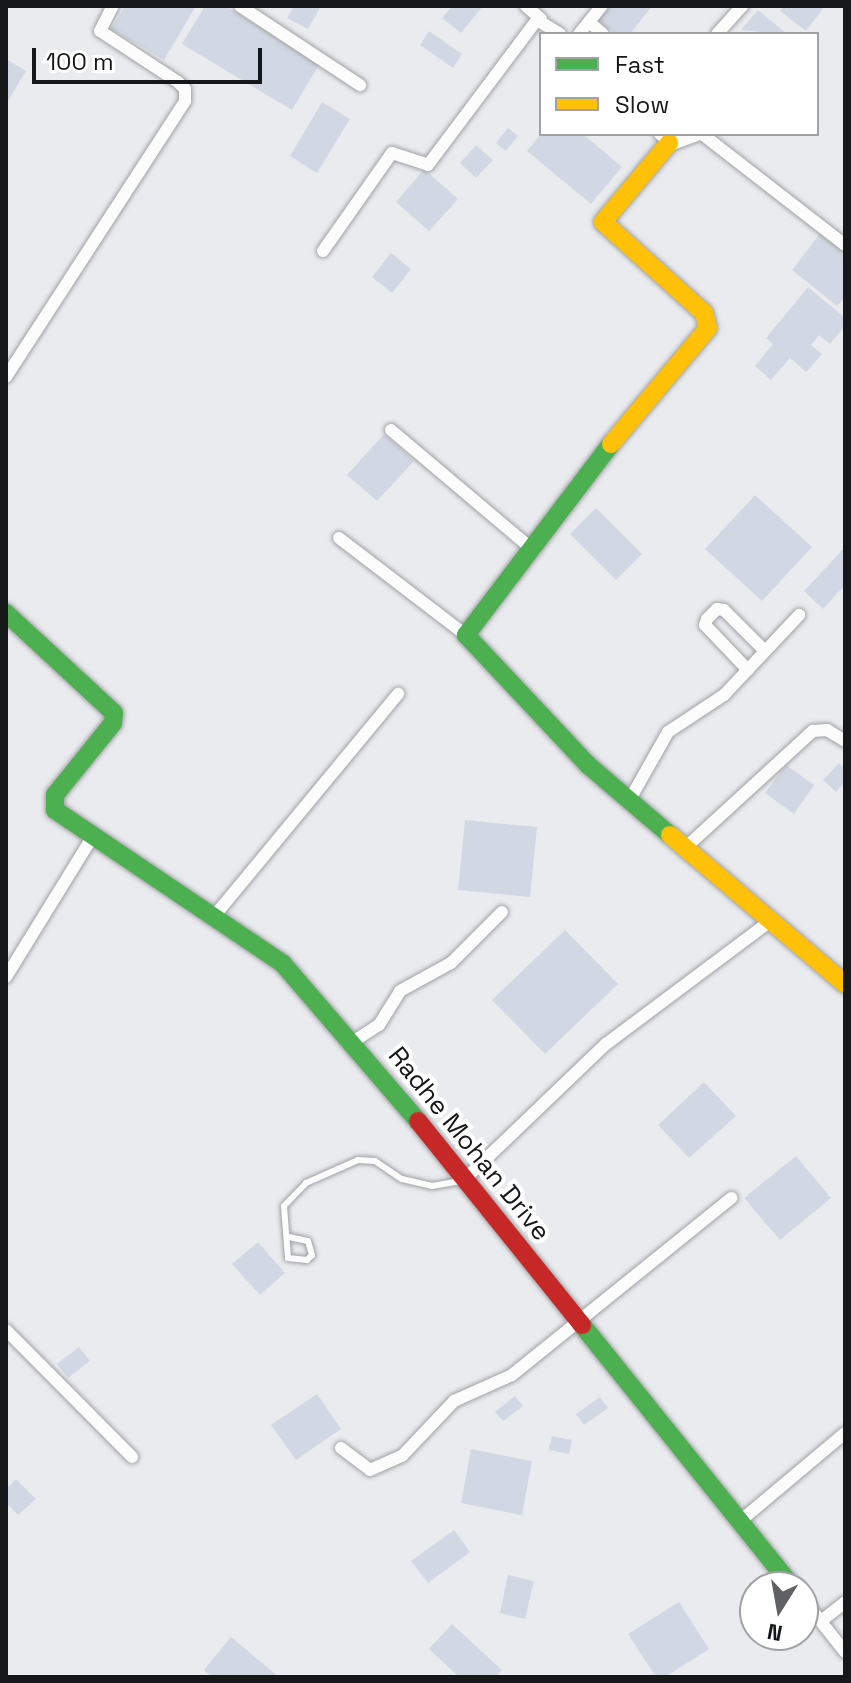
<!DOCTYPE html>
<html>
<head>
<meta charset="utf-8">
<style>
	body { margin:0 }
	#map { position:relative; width:851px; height:1683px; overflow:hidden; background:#e9ebee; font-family:"Space Grotesk",sans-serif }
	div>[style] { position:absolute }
	.building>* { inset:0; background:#d2d8e3 }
	.roads { filter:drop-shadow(0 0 2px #a0a1a4) drop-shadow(0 0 2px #a0a1a4) }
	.lane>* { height:6px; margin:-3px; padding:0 3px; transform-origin:3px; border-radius:3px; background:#fcfcfc }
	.street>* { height:12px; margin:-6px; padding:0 6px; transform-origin:6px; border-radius:6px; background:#fcfcfc }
	.fast>* { height:18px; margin:-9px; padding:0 9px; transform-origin:9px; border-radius:9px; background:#4caf50 }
	.slow>* { height:18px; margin:-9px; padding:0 9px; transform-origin:9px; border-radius:9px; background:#ffc107 }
	.jam>* { height:18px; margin:-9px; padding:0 9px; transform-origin:9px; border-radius:9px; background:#c62828 }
	span { translate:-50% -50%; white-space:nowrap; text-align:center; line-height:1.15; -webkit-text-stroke:8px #fff; paint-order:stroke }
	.street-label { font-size:26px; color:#151719 }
	.frame { position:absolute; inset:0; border:8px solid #151719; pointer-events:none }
	.legend { position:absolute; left:539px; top:32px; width:280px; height:104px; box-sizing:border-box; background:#fff; border:2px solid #a1a2a3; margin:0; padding:10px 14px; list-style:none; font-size:24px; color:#151719 }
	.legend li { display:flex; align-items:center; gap:16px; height:40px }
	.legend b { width:40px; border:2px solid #a1a2a3 }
	.north { position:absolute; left:739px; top:1571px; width:80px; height:80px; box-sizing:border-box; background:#fff; border:2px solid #a1a2a3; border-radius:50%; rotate:191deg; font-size:22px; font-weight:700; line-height:32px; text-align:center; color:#151719 }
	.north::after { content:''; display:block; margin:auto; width:28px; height:36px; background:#5f6164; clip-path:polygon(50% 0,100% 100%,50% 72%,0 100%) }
	.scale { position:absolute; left:32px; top:48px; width:230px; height:36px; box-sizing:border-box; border:4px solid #151719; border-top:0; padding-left:10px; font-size:24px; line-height:28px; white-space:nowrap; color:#151719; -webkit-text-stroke:6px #fff; paint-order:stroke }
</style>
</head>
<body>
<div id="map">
	<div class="building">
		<i style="clip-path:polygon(125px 6px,196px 6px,164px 60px,111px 29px)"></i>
		<i style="clip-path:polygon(205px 6px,225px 6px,320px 63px,292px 110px,182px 44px)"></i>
		<i style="clip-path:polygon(294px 6px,321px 6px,308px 29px,287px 18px)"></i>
		<i style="clip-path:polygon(452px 6px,483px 6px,461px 33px,442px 18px)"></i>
		<i style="clip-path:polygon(605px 6px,652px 6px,630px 34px,615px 34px,595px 18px)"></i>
		<i style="clip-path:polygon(784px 6px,825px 6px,806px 31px,780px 11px)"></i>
		<i style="clip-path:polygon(758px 10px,787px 34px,741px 30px)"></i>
		<i style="clip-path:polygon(429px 31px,462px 54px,453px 68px,420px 45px)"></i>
		<i style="clip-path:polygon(6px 59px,26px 71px,6px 104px)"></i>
		<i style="clip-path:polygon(322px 102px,350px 119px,317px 173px,290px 156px)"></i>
		<i style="clip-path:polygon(508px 128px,518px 136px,506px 151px,496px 143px)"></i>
		<i style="clip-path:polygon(541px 134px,583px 134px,622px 167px,591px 204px,527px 151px)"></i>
		<i style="clip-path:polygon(476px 145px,493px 160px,476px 178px,460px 163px)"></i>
		<i style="clip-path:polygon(424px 169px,458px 199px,429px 231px,396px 202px)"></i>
		<i style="clip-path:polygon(823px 230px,845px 247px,845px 297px,837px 306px,792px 270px)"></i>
		<i style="clip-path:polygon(391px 253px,411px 269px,392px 293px,372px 277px)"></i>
		<i style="clip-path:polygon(808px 287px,845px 318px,845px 326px,830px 344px,819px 335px,811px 345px,822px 354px,806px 372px,790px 358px,771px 380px,755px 366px,773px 344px,766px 338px)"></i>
		<i style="clip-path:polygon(384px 434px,414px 461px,377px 501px,347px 475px)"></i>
		<i style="clip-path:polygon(755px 495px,812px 547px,762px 601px,705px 549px)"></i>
		<i style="clip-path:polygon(596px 508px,642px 554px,616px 580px,570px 534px)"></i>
		<i style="clip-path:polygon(845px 547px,845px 585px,823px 609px,804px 591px)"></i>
		<i style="clip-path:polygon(839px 763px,845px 769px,845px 782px,836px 792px,823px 780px)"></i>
		<i style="clip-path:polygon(786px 765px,814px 785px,794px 814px,765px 793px)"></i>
		<i style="clip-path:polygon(465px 820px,537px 827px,530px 897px,458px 890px)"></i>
		<i style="clip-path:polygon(565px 930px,618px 984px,545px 1054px,492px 1000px)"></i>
		<i style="clip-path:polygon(704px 1082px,736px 1116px,689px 1158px,658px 1125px)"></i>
		<i style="clip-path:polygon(796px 1156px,831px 1198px,780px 1240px,744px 1198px)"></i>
		<i style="clip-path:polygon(258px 1242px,285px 1273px,260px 1295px,232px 1264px)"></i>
		<i style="clip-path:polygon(79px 1347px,90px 1361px,68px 1378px,57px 1364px)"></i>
		<i style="clip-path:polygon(317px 1394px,341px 1429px,296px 1460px,271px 1425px)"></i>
		<i style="clip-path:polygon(515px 1396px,523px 1406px,503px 1421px,495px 1412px)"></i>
		<i style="clip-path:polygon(600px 1397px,608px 1408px,584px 1425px,576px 1414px)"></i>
		<i style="clip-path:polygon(552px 1436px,572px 1440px,569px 1454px,549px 1450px)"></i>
		<i style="clip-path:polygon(471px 1449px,532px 1461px,522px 1515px,461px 1503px)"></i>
		<i style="clip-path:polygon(16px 1479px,36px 1499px,18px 1515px,6px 1503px,6px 1489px)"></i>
		<i style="clip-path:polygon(454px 1530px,470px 1552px,428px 1583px,411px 1561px)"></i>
		<i style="clip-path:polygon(508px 1575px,534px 1581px,525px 1619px,500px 1613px)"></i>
		<i style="clip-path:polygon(679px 1602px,709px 1649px,665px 1677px,656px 1677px,628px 1634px)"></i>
		<i style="clip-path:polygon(452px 1624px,502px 1670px,496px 1677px,459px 1677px,429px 1649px)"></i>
		<i style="clip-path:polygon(231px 1637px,279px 1677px,212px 1677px,204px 1670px)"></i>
	</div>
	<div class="roads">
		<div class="lane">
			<i style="left:289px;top:1237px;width:19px;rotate:12deg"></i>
			<i style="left:308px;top:1241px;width:15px;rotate:74deg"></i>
			<i style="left:312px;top:1255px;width:7px;rotate:135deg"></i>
			<i style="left:307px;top:1260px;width:19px;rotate:-174deg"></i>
			<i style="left:288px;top:1258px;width:52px;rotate:-94.4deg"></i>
			<i style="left:284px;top:1206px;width:32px;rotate:-46deg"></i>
			<i style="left:306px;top:1183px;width:57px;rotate:-23.9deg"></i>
			<i style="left:358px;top:1160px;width:17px;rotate:3deg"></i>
			<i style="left:375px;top:1161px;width:32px;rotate:34deg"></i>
			<i style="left:402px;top:1179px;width:31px;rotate:13deg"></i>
			<i style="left:432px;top:1186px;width:29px;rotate:-10deg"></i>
		</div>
		<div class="street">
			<i style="left:240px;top:6px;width:144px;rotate:33.4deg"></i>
			<i style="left:526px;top:6px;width:20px;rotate:41deg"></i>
			<i style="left:589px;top:22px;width:18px;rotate:41deg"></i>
			<i style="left:579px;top:34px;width:36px;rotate:-51deg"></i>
			<i style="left:717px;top:34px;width:38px;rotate:-48deg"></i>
			<i style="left:660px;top:134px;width:16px;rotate:40deg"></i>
			<i style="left:672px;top:144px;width:29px;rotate:-20deg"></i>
			<i style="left:702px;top:134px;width:181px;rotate:37.8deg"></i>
			<i style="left:323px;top:251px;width:120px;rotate:-54.9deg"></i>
			<i style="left:392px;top:153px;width:38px;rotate:18deg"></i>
			<i style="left:428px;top:165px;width:181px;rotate:-53.1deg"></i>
			<i style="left:537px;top:20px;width:27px;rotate:31deg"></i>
			<i style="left:6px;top:377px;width:329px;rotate:-57deg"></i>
			<i style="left:185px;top:101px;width:12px;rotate:-90deg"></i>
			<i style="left:185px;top:89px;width:10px;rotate:-135deg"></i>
			<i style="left:178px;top:82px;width:93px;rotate:-146.8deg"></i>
			<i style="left:100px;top:31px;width:28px;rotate:-63deg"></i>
			<i style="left:391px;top:430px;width:187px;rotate:40.2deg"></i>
			<i style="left:339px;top:538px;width:160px;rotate:37.4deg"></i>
			<i style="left:748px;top:670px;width:62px;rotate:-133.7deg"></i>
			<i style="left:705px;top:625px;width:6px;rotate:-72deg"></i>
			<i style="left:707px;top:619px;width:14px;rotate:-45deg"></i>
			<i style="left:717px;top:609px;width:7px;rotate:8deg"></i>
			<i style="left:724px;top:610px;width:58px;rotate:45deg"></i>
			<i style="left:629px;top:801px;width:79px;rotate:-60.5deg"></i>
			<i style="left:668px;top:732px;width:67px;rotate:-33.5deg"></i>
			<i style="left:724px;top:695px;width:110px;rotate:-46.8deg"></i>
			<i style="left:684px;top:849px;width:175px;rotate:-42.5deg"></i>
			<i style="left:813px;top:731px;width:14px;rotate:-4deg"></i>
			<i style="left:827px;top:730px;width:21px;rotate:31deg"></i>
			<i style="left:216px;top:914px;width:286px;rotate:-50.4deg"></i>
			<i style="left:6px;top:977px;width:163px;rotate:-58.3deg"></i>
			<i style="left:351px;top:1043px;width:33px;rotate:-33deg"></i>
			<i style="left:379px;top:1025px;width:40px;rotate:-58deg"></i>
			<i style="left:400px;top:991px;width:58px;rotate:-28.8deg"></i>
			<i style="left:451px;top:963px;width:72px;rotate:-45deg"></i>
			<i style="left:465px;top:1179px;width:195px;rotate:-43.8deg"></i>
			<i style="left:606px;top:1044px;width:202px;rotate:-36.8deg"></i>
			<i style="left:6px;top:1330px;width:179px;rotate:45.2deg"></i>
			<i style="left:341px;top:1448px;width:36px;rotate:37deg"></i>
			<i style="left:370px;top:1470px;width:35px;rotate:-24deg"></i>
			<i style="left:402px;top:1456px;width:76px;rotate:-46.6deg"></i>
			<i style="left:454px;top:1401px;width:64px;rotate:-24.1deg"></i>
			<i style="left:512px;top:1375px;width:282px;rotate:-38.9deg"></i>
			<i style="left:739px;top:1522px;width:138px;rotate:-40deg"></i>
			<i style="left:803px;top:1599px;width:68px;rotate:51.6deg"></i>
			<i style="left:821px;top:1621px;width:31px;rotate:-38deg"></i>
		</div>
		<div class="fast">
			<i style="left:611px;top:444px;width:240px;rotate:127.2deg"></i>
			<i style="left:466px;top:635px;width:178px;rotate:46.8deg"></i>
			<i style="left:588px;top:765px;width:108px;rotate:40.5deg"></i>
			<i style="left:6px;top:613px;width:147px;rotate:42.8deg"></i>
			<i style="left:114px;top:713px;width:10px;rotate:96deg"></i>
			<i style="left:113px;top:723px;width:92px;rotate:128.9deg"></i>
			<i style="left:55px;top:795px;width:15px;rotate:90deg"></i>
			<i style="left:55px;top:810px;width:275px;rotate:34deg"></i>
			<i style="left:283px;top:964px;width:207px;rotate:49.3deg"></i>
			<i style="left:582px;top:1325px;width:336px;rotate:51.2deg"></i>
		</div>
		<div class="slow">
			<i style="left:611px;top:444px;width:151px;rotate:-50.1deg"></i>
			<i style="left:708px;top:328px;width:16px;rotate:-105deg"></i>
			<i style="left:704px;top:313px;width:136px;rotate:-138deg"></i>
			<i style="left:603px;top:222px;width:103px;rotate:-50.1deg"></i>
			<i style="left:670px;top:835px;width:230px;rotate:40.4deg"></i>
		</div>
		<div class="jam">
			<i style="left:418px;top:1121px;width:262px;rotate:51.2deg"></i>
		</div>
	</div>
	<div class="street-label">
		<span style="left:469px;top:1144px;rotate:51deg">Radhe Mohan Drive</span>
	</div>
	<div class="frame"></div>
	<ul class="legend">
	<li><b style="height:10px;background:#4caf50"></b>Fast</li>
	<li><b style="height:10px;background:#ffc107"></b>Slow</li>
	</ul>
	<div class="north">N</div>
	<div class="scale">100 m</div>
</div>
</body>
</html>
